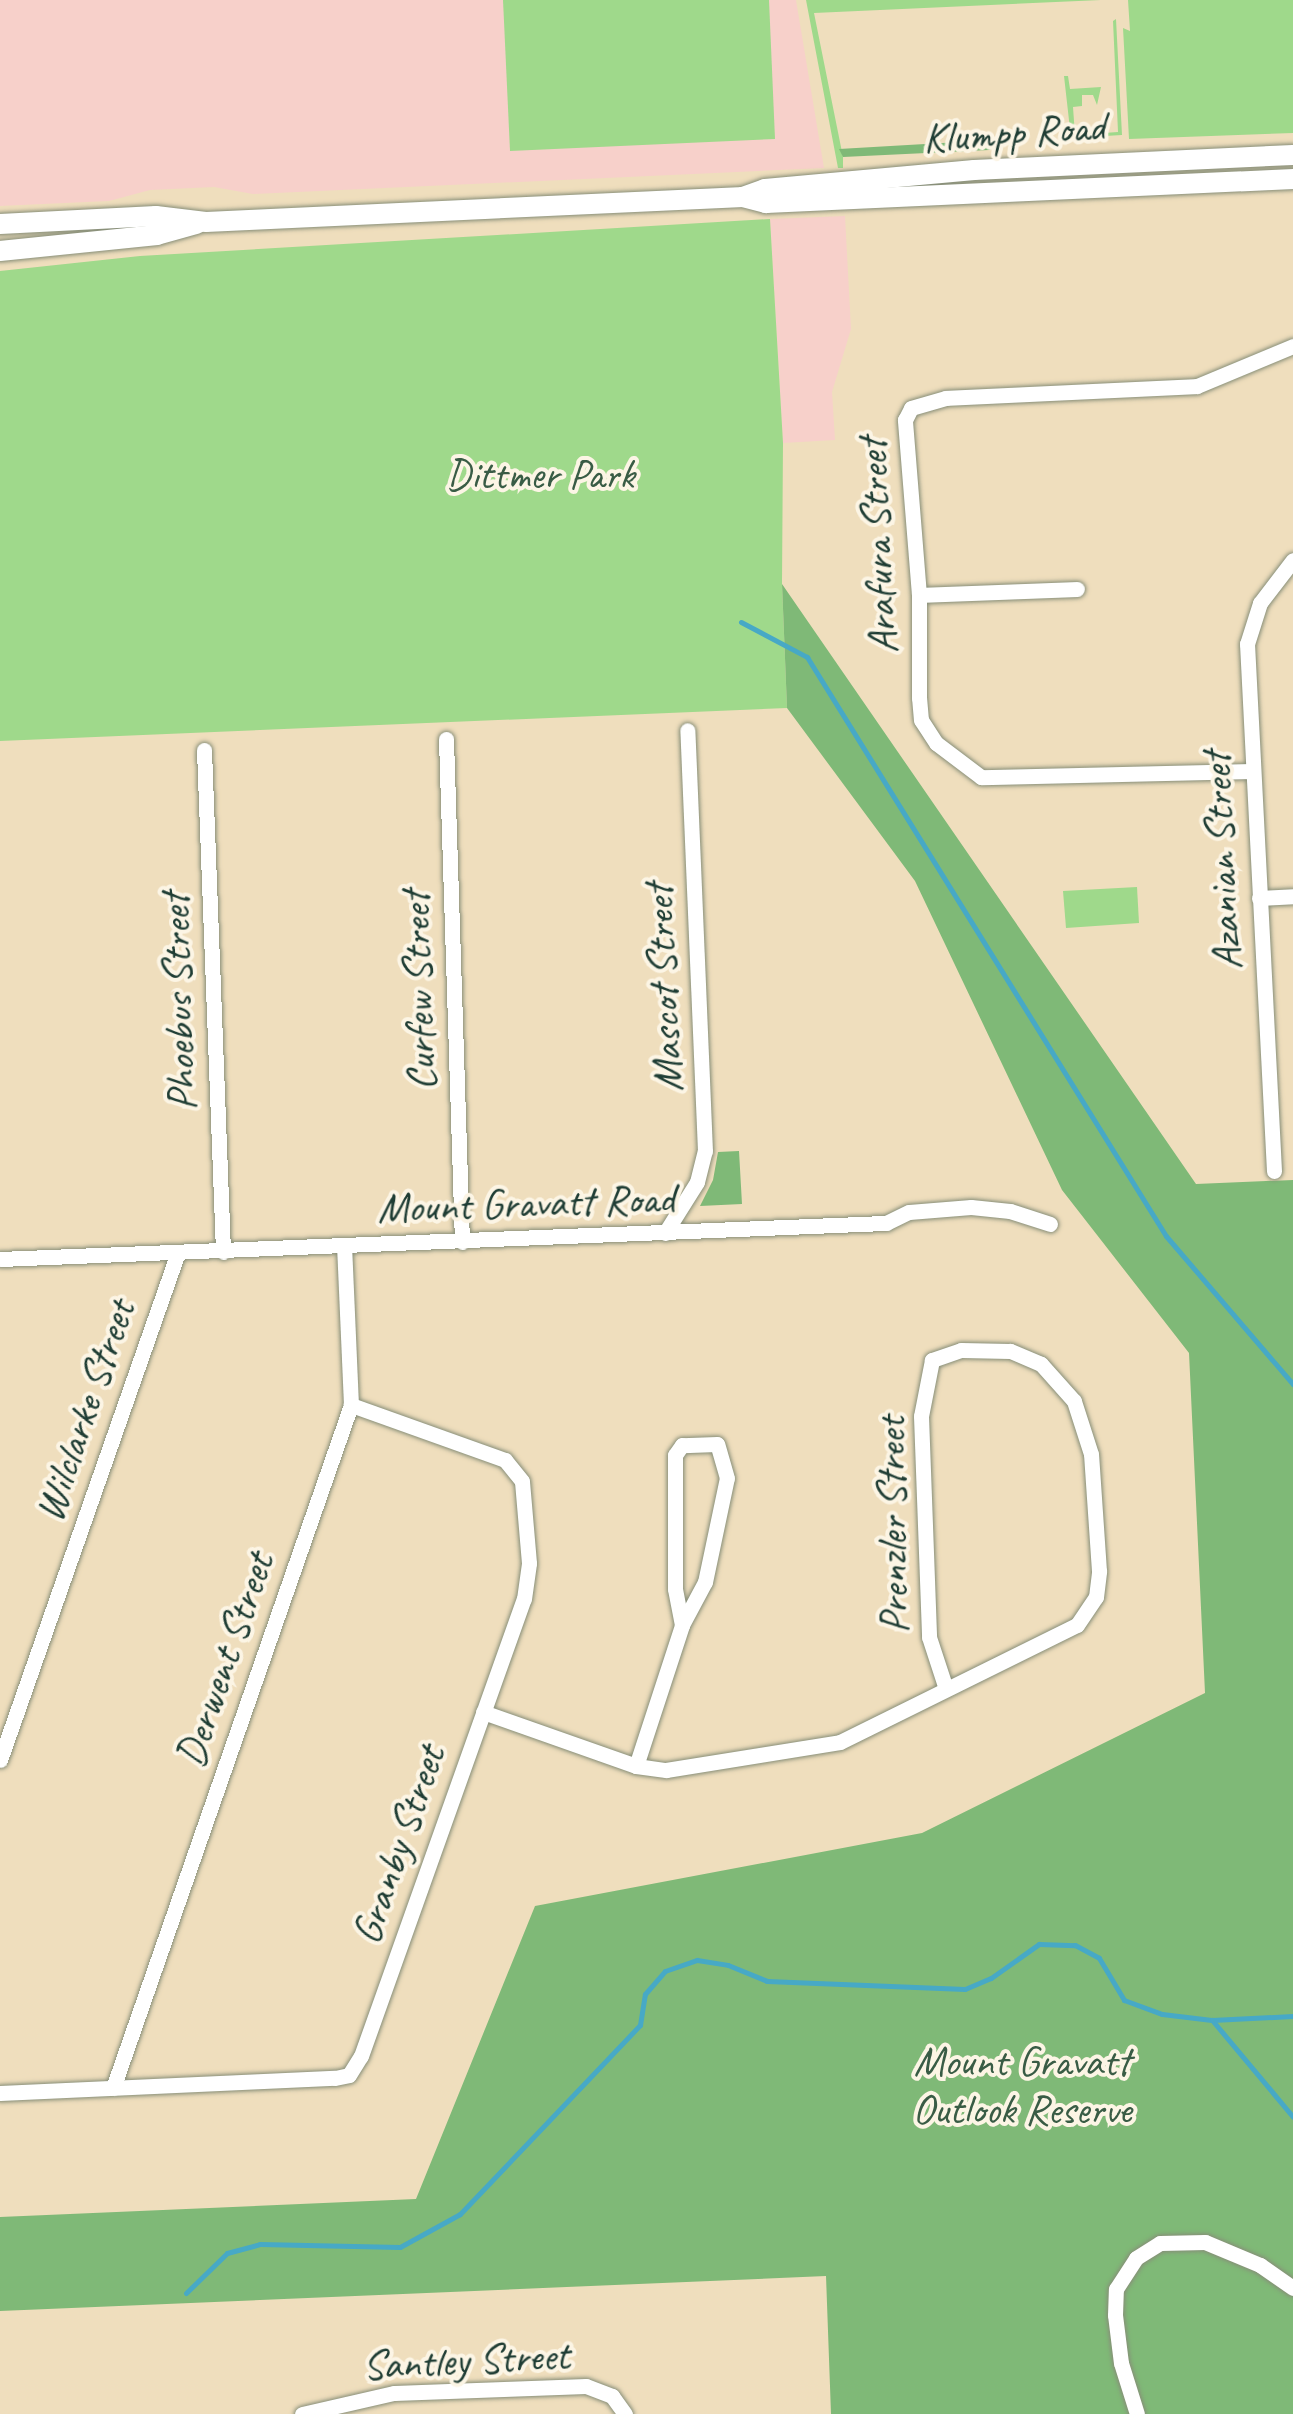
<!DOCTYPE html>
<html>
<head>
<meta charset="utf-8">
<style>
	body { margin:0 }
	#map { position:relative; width:1293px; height:2414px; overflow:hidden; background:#efdebd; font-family:Caveat,sans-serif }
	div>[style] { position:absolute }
	.built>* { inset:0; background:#f7d0ca }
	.green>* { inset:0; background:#9fd98b }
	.forest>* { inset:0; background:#7fb977 }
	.stream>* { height:5px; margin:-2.5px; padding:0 2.5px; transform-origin:2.5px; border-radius:2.5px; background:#47a9c6 }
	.roads { filter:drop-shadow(0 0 2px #878e78) drop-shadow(0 0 2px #878e78) }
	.minor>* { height:15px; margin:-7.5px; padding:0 7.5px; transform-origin:7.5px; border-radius:7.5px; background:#fff }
	.secondary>* { height:20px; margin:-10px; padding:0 10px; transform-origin:10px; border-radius:10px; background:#fff }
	span { translate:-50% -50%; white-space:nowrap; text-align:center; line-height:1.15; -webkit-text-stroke:8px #fcf5e5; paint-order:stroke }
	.street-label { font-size:42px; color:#1f3d34 }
	.park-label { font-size:42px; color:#395c45 }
</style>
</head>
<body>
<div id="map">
	<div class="built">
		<i style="clip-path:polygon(0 0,796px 0,824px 168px,253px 194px,214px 187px,150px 190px,109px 201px,0 206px)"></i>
		<i style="clip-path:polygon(845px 216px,851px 329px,832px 392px,835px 440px,783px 443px,770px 219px)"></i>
	</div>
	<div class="green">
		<i style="clip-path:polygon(503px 0,769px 0,775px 139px,510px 151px)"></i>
		<i style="clip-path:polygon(806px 0,1101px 0,814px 13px,843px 157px,843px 168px,838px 168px)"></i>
		<i style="clip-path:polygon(1128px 0,1293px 0,1293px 133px,1129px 139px,1123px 28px,1130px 31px)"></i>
		<i style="clip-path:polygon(1116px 19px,1122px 135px,1071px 138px,1064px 76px,1068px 76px,1070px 89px,1101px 87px,1097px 105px,1093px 95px,1082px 95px,1082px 106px,1073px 107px,1075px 135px,1118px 132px,1113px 21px)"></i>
		<i style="clip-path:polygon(770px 219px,783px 443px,782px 584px,787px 708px,0 741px,0 271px,140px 256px)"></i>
		<i style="clip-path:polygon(1137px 887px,1139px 923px,1066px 928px,1063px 891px)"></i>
	</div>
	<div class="forest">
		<i style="clip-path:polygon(1011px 139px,989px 150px,843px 157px,839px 149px)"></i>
		<i style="clip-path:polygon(782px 584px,1196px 1184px,1293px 1180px,1293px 2414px,831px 2414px,826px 2276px,0 2311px,0 2217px,416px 2199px,535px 1906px,922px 1833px,1205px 1693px,1189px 1353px,1062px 1190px,915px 881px,787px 708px)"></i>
		<i style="clip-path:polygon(739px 1151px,742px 1204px,700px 1206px,713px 1180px,718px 1152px)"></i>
	</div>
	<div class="stream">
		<i style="left:741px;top:622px;width:75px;rotate:27.9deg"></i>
		<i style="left:807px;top:657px;width:681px;rotate:58.2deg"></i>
		<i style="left:1166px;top:1236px;width:195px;rotate:49.4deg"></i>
		<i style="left:1212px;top:2020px;width:126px;rotate:50.1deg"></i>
		<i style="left:186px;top:2293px;width:57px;rotate:-44.3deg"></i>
		<i style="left:227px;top:2253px;width:34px;rotate:-15deg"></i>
		<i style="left:260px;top:2244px;width:140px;rotate:1.2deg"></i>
		<i style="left:400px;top:2247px;width:68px;rotate:-28.8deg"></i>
		<i style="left:460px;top:2214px;width:261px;rotate:-46.4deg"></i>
		<i style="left:640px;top:2025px;width:31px;rotate:-81deg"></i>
		<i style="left:645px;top:1994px;width:30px;rotate:-49deg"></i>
		<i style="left:665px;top:1971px;width:34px;rotate:-19deg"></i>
		<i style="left:697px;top:1960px;width:31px;rotate:9deg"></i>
		<i style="left:728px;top:1965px;width:42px;rotate:22.3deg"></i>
		<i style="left:767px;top:1981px;width:198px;rotate:2.3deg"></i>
		<i style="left:965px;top:1989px;width:28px;rotate:-23deg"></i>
		<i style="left:991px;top:1978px;width:59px;rotate:-35.3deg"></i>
		<i style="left:1039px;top:1944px;width:36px;rotate:2deg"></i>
		<i style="left:1075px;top:1945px;width:27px;rotate:28deg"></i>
		<i style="left:1099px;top:1958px;width:49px;rotate:59.2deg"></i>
		<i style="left:1124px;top:2000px;width:40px;rotate:20.2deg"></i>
		<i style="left:1162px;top:2014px;width:50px;rotate:6.8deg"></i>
		<i style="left:1212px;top:2020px;width:81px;rotate:-2.8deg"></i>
	</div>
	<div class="roads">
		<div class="minor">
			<i style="left:919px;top:595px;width:158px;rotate:-2.2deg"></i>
			<i style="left:446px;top:739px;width:503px;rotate:88.18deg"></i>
			<i style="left:204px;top:750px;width:502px;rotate:87.83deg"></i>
			<i style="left:1252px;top:771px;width:271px;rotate:178.7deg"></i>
			<i style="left:981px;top:777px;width:56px;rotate:-142.9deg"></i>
			<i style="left:936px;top:743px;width:27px;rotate:-123deg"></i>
			<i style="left:921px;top:720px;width:22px;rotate:-95deg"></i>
			<i style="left:919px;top:698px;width:103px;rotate:-90deg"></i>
			<i style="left:919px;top:595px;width:176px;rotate:-94.6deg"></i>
			<i style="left:905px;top:420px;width:13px;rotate:-63deg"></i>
			<i style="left:911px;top:408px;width:36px;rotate:-16deg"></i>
			<i style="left:946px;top:398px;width:251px;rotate:-2.7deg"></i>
			<i style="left:1197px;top:386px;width:104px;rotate:-22.6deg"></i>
			<i style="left:1259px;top:898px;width:34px;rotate:-3deg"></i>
			<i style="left:1274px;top:1171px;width:528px;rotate:-92.93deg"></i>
			<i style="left:1247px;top:644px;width:43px;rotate:-72.4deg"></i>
			<i style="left:1260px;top:603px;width:54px;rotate:-52.5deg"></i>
			<i style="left:665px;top:1233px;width:60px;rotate:-57.9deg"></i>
			<i style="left:697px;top:1182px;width:32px;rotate:-76deg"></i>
			<i style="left:705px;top:1151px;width:421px;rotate:-92.4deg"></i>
			<i style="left:0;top:1259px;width:887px;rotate:-2.33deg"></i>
			<i style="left:886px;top:1223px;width:25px;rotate:-26deg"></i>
			<i style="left:909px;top:1212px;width:62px;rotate:-4.6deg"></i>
			<i style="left:971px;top:1207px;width:39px;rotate:6deg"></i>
			<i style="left:1010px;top:1211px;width:42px;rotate:18deg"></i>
			<i style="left:483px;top:1712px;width:162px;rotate:19.4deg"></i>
			<i style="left:636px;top:1766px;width:30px;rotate:8deg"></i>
			<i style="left:666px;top:1770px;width:176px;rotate:-9.1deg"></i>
			<i style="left:840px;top:1742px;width:264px;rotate:-26.3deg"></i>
			<i style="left:1077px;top:1625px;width:34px;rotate:-56deg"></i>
			<i style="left:1096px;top:1597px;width:26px;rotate:-83deg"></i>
			<i style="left:1099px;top:1571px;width:117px;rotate:-93.9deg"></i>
			<i style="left:1091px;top:1454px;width:56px;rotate:-107.8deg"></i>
			<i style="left:1074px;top:1401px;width:50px;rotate:-131.7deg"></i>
			<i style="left:1041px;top:1364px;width:34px;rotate:-157deg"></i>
			<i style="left:1010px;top:1351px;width:49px;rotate:-178.8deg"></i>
			<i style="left:961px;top:1350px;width:31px;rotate:161deg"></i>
			<i style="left:932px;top:1360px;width:57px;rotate:101.1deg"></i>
			<i style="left:921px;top:1416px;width:221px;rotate:87.9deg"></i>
			<i style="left:929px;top:1637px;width:52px;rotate:71.9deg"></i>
			<i style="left:0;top:1760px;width:535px;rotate:-70.68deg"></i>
			<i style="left:636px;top:1766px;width:148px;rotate:-71.9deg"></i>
			<i style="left:682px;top:1625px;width:49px;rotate:-61.9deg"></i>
			<i style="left:705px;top:1582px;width:106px;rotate:-78.1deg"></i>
			<i style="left:727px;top:1478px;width:35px;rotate:-106deg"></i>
			<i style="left:717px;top:1444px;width:35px;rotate:178deg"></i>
			<i style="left:682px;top:1445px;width:12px;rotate:125deg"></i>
			<i style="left:675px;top:1455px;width:134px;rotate:90deg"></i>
			<i style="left:675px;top:1589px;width:37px;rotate:79deg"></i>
			<i style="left:113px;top:2088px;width:723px;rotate:-70.79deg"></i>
			<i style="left:351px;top:1405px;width:158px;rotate:-92.5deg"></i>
			<i style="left:0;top:2093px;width:335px;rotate:-2.6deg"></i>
			<i style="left:335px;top:2078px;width:14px;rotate:-12deg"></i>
			<i style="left:349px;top:2075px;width:22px;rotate:-58deg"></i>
			<i style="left:361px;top:2056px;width:485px;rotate:-70.4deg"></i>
			<i style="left:524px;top:1599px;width:36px;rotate:-82deg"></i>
			<i style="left:529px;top:1563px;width:82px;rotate:-94.9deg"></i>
			<i style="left:522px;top:1481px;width:27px;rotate:-129deg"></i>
			<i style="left:505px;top:1460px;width:164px;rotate:-160.3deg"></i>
			<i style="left:302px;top:2414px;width:94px;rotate:-12.9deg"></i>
			<i style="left:394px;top:2393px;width:192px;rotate:-2.1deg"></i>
			<i style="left:586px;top:2386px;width:28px;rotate:21deg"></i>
			<i style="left:612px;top:2396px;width:22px;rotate:54deg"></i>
			<i style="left:1137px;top:2414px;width:53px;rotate:-107.4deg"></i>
			<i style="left:1121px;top:2363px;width:48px;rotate:-97.1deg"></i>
			<i style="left:1115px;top:2315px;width:26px;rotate:-88deg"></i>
			<i style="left:1116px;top:2289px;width:37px;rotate:-57deg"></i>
			<i style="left:1136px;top:2258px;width:28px;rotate:-32deg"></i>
			<i style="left:1160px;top:2243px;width:45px;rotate:-1.3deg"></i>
			<i style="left:1205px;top:2242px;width:60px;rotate:22.7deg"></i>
			<i style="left:1260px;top:2265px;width:40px;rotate:34.9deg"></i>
		</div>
		<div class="secondary">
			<i style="left:743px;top:197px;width:24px;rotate:15deg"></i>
			<i style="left:766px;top:203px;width:528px;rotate:-2.61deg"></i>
			<i style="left:0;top:224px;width:156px;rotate:-2.9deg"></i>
			<i style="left:156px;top:216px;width:50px;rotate:6.8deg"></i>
			<i style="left:206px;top:222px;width:538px;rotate:-2.67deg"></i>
			<i style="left:743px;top:197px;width:23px;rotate:-20deg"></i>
			<i style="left:765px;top:189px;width:210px;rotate:-5.2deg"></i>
			<i style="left:974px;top:170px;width:319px;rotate:-2.7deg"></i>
			<i style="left:0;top:251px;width:158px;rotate:-5.8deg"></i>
			<i style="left:157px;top:235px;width:41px;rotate:-15.8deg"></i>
		</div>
	</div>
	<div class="street-label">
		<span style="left:1014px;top:133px;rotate:-4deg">Klumpp Road</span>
		<span style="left:878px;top:546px;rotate:-93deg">Arafura Street</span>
		<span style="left:1222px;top:861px;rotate:-93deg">Azanian Street</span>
		<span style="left:664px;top:988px;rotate:-93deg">Mascot Street</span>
		<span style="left:419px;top:991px;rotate:-92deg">Curfew Street</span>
		<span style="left:179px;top:1002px;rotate:-92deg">Phoebus Street</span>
		<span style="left:526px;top:1204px;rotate:-2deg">Mount Gravatt Road</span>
		<span style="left:85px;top:1411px;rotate:-71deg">Wilclarke Street</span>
		<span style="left:893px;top:1525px;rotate:-91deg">Prenzler Street</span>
		<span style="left:225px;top:1660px;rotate:-71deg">Derwent Street</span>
		<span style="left:399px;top:1845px;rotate:-71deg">Granby Street</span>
		<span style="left:466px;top:2361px;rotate:-3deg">Santley Street</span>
	</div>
	<div class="park-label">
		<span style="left:540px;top:475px">Dittmer Park</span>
		<span style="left:1022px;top:2086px">Mount Gravatt<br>Outlook Reserve</span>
	</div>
</div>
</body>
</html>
